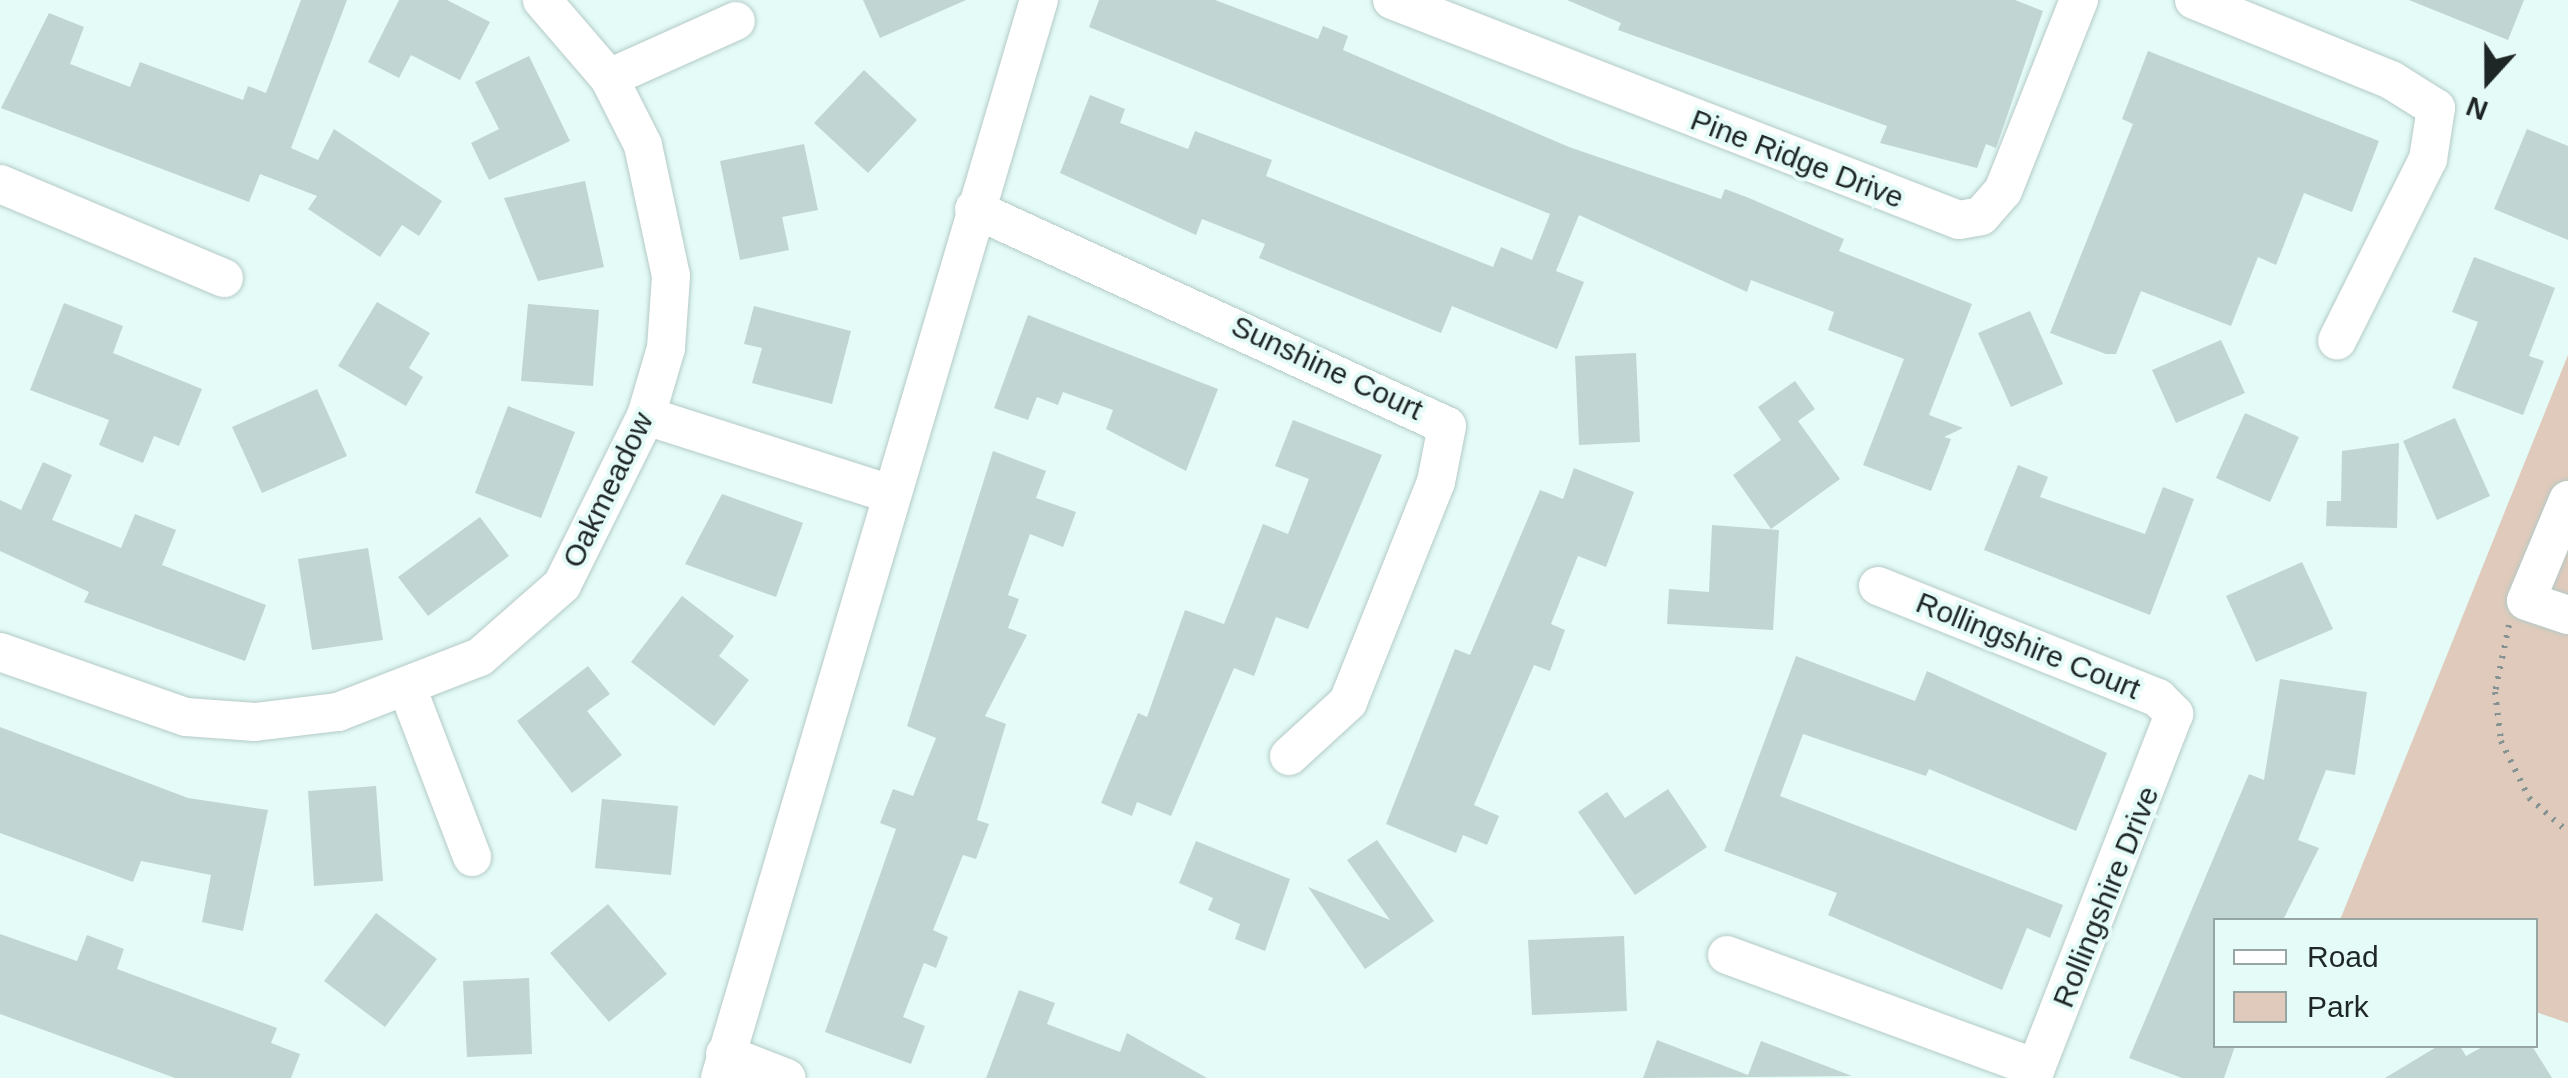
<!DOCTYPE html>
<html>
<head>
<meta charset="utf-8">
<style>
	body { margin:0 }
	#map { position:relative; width:2568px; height:1078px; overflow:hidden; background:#e4fbf7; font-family:Arial,sans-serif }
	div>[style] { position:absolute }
	.green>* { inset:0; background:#e0cabb }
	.building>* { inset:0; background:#c1d6d3 }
	.path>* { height:6px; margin-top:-3px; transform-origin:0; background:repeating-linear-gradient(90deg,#849391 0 2.5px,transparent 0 10.5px) }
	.roads { filter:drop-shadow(0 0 2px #b4cac6) drop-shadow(0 0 2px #b4cac6) }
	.minor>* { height:38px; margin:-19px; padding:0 19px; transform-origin:19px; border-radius:19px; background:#fff }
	span { translate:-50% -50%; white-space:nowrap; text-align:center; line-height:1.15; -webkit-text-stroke:8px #e4fbf7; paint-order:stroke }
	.street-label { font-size:30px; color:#1f2726 }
	.legend { position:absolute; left:2213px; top:918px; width:325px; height:130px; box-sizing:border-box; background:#e4fbf7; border:2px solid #95a6a3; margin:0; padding:12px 18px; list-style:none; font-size:30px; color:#1f2726 }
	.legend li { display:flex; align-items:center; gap:20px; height:50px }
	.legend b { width:50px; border:2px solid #95a6a3 }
	.north { position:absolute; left:2438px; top:30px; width:100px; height:100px; -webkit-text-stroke:8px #e4fbf7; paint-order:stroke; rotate:201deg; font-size:28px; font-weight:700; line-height:40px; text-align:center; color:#1f2726 }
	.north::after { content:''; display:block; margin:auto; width:35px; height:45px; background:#1f2726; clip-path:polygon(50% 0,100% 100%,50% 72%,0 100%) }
</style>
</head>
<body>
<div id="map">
	<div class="green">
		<i style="clip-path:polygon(2568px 355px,2568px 1023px,2536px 1012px,2536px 920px,2340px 920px)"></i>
	</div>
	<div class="building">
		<i style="clip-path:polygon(301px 0,347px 0,291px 148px,318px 160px,334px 129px,442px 201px,419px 236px,402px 225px,380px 257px,308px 209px,317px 196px,260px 174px,249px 202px,1px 108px,49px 13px,84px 27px,70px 64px,130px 87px,140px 62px,243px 100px,248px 86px,266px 93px)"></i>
		<i style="clip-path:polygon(399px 0,447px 0,490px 22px,460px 80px,411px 55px,399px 78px,368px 62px)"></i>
		<i style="clip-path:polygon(863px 0,966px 0,880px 38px)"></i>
		<i style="clip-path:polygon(1099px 0,1215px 0,1318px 39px,1323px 26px,1348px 36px,1343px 50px,1569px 147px,1721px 199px,1725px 189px,1749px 198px,1844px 239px,1839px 251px,1972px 304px,1929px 415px,1963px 428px,1944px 437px,1951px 439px,1931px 491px,1863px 465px,1904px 359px,1828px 330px,1834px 312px,1751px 280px,1747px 292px,1579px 215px,1556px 271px,1584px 282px,1557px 349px,1452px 306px,1441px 333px,1259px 258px,1265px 244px,1202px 219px,1196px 235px,1060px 173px,1090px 95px,1125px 109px,1120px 123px,1188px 149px,1195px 131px,1272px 160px,1266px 176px,1493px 267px,1501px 247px,1532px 260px,1550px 214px,1089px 27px)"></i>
		<i style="clip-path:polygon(1567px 0,2015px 0,2043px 11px,1996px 148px,1986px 144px,1977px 168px,1880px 143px,1887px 126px,1618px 30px,1621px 23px)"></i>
		<i style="clip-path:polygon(2409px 0,2524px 0,2508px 40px)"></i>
		<i style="clip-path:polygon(2148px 51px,2379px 141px,2352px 212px,2304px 193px,2276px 265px,2258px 257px,2231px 326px,2141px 291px,2116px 354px,2106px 354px,2050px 333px,2133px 124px,2122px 119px)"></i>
		<i style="clip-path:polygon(529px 56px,570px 141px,489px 180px,471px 143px,499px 129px,475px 82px)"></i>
		<i style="clip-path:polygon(864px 70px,917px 120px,868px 173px,814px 123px)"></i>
		<i style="clip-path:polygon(2527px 129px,2568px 146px,2568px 240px,2494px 209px)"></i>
		<i style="clip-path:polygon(804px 144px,818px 210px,782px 217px,789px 250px,740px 260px,720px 161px)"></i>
		<i style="clip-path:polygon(585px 181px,604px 267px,538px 281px,504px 198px)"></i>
		<i style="clip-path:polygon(2474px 257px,2555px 288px,2529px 356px,2544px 361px,2523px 415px,2452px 388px,2478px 322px,2452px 312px)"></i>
		<i style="clip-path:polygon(377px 302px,430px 333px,409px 368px,423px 377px,406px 406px,338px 366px)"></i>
		<i style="clip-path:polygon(64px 303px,123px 326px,113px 353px,202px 389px,179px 446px,154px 436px,143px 463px,99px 445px,109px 420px,30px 390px)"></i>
		<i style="clip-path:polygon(528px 304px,599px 310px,593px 386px,521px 381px)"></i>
		<i style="clip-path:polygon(754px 306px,851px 331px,832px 404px,752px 383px,762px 348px,744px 344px)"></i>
		<i style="clip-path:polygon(2030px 311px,2063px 384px,2011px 407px,1978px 333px)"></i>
		<i style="clip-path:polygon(1028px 315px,1218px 389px,1186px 471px,1106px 429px,1113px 410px,1063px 392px,1058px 405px,1037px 397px,1028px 420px,994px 408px)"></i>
		<i style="clip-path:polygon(2221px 340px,2245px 393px,2176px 423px,2152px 370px)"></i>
		<i style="clip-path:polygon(1636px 353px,1640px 442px,1579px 445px,1575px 356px)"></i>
		<i style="clip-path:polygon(1795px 381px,1815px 409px,1798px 421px,1840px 479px,1771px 529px,1733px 475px,1781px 440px,1758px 407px)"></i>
		<i style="clip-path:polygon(317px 389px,347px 456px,262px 493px,232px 427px)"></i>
		<i style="clip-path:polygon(508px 406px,575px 432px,541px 518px,475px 493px)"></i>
		<i style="clip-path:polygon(2245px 413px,2299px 437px,2270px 502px,2216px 478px)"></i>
		<i style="clip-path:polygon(2455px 418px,2490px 496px,2437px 520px,2403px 441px)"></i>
		<i style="clip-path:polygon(1293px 420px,1382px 455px,1308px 629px,1276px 617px,1254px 676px,1234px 668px,1171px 816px,1137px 802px,1132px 816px,1101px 803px,1138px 713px,1147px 717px,1185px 610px,1224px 624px,1263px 524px,1288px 534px,1309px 479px,1275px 466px)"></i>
		<i style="clip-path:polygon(2399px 443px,2397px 528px,2326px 526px,2327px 501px,2341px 501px,2342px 451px)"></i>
		<i style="clip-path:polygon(993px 451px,1046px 471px,1036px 498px,1076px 512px,1063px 547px,1030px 534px,1008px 595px,1019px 599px,1008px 628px,1027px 635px,985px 716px,1006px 724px,977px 820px,989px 824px,976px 859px,963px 855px,933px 930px,948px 937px,936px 968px,924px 963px,903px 1017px,925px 1026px,911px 1064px,825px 1032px,896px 829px,880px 823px,893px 789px,913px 796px,936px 738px,907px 726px)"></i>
		<i style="clip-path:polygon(43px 462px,72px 475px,52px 520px,121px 548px,135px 514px,176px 530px,162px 565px,266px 605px,245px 661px,84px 602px,89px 592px,0 551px,0 500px,21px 510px)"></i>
		<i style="clip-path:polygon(2018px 465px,2048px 477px,2040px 497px,2145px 534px,2163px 487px,2194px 499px,2150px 615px,1984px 550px)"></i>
		<i style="clip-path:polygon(1574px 468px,1634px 492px,1606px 567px,1578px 556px,1551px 624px,1565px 630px,1550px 671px,1534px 665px,1493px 760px,1474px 805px,1499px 816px,1487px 845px,1463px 835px,1456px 853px,1386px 824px,1455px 649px,1470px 655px,1540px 490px,1563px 499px)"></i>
		<i style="clip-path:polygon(722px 494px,803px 523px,776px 597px,685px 564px)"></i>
		<i style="clip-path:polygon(480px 517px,509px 556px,428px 616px,398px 577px)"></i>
		<i style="clip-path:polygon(1712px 525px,1779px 530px,1773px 630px,1667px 624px,1669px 589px,1709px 592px)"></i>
		<i style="clip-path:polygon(368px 548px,383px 640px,312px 650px,298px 559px)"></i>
		<i style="clip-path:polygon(2302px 562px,2333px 629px,2256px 662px,2226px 596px)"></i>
		<i style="clip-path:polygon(682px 596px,734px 636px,719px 656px,749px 680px,714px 726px,631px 662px)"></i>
		<i style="clip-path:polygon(1796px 656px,1915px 701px,1927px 671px,2107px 753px,2076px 831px,1929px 769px,1926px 776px,1803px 734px,1780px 796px,2063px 905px,2050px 938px,2027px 928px,2002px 990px,1828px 915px,1837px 893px,1724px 851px)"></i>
		<i style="clip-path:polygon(588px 666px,610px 694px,587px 711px,622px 755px,572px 793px,517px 721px)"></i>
		<i style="clip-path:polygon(2280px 679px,2367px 692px,2355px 775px,2326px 770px,2298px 840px,2319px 848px,2283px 920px,2216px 920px,2216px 1046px,2235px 1046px,2224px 1078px,2182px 1078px,2129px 1058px,2249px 774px,2264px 780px)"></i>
		<i style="clip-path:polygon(0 727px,188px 798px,268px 810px,243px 931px,202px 922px,211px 875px,141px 861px,133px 882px,0 833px)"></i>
		<i style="clip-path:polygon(376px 786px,383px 881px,314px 886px,308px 791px)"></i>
		<i style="clip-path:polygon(1668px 789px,1707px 847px,1635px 895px,1578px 812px,1607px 792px,1625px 818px)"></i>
		<i style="clip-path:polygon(602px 799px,678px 806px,671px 875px,595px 868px)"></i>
		<i style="clip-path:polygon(1377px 840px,1434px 921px,1365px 969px,1308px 887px,1390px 920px,1347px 860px)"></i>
		<i style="clip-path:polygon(1196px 841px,1290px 879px,1265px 951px,1235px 939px,1240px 924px,1208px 910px,1213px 898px,1179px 883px)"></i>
		<i style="clip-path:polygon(608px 904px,667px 974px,609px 1022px,550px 953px)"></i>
		<i style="clip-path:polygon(376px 913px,437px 959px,385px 1027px,324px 981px)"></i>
		<i style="clip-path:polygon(0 934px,77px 961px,87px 935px,124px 949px,117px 969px,277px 1028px,271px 1043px,300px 1054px,291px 1078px,175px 1078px,0 1014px)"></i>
		<i style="clip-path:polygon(1624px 936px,1627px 1011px,1532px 1015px,1528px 940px)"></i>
		<i style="clip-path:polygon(529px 978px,532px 1054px,467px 1057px,463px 981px)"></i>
		<i style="clip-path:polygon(1019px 990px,1055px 1003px,1047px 1024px,1120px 1052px,1127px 1033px,1207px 1078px,986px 1078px)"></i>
		<i style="clip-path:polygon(1657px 1040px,1748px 1075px,1761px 1041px,1852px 1076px,1643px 1078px)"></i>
		<i style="clip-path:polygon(2438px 1046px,2460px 1046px,2466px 1056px,2484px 1046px,2532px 1046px,2552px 1078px,2385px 1078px)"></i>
	</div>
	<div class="path">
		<i style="left:2509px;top:625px;width:68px;rotate:101.8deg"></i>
		<i style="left:2495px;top:692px;width:49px;rotate:83deg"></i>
		<i style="left:2501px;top:741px;width:64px;rotate:63.8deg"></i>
		<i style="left:2529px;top:798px;width:52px;rotate:41.1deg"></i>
	</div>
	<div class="roads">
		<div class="minor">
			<i style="left:1392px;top:0;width:608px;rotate:21.21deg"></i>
			<i style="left:1959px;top:220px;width:22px;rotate:-10deg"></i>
			<i style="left:1981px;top:216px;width:33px;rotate:-49deg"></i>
			<i style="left:2003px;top:191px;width:206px;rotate:-68.3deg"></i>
			<i style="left:2194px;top:0;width:213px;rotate:22.1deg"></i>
			<i style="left:2391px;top:80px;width:53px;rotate:31.9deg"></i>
			<i style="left:2436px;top:108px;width:52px;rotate:98.9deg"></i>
			<i style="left:2428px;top:159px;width:203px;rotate:116.6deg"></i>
			<i style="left:609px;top:78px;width:139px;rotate:-24.2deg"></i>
			<i style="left:0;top:184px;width:243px;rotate:22.8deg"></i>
			<i style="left:974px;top:209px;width:520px;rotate:24.64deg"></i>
			<i style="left:1447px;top:426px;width:57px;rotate:101.1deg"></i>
			<i style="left:1436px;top:482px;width:237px;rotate:111.8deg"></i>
			<i style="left:1348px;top:702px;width:80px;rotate:137.5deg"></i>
			<i style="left:646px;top:416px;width:256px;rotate:17.7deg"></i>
			<i style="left:2568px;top:500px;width:109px;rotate:112.6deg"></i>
			<i style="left:2526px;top:601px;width:44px;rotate:18.4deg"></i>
			<i style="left:1878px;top:586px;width:302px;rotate:21.8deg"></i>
			<i style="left:2158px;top:698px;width:23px;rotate:45deg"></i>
			<i style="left:2174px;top:714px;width:391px;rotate:111.3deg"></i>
			<i style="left:0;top:652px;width:197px;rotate:19.3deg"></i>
			<i style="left:186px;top:717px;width:69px;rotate:4.1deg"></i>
			<i style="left:255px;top:722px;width:84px;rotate:-6.9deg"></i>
			<i style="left:338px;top:712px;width:152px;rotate:-21.2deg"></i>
			<i style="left:480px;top:657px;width:109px;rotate:-41.3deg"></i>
			<i style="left:562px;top:585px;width:189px;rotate:-63.6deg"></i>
			<i style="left:646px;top:416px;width:71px;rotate:-73.6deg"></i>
			<i style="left:666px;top:348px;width:72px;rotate:-86deg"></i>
			<i style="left:671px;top:276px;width:134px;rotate:-102.1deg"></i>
			<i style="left:643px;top:145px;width:75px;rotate:-116.9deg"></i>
			<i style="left:609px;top:78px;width:103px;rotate:-130.7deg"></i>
			<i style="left:408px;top:690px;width:179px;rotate:69deg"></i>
			<i style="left:1727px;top:955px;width:329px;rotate:20.1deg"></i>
			<i style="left:725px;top:1054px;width:66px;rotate:21.2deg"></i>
			<i style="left:720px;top:1078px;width:1124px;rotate:-73.52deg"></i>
		</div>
	</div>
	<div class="street-label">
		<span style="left:1797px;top:159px;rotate:21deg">Pine Ridge Drive</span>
		<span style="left:1327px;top:368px;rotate:25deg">Sunshine Court</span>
		<span style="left:608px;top:490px;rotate:-64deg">Oakmeadow</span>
		<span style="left:2028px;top:646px;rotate:22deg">Rollingshire Court</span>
		<span style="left:2106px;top:897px;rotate:-68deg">Rollingshire Drive</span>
	</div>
	<ul class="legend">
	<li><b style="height:12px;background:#fff"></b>Road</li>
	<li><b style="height:28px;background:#e0cabb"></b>Park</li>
	</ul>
	<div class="north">N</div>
</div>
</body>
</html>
